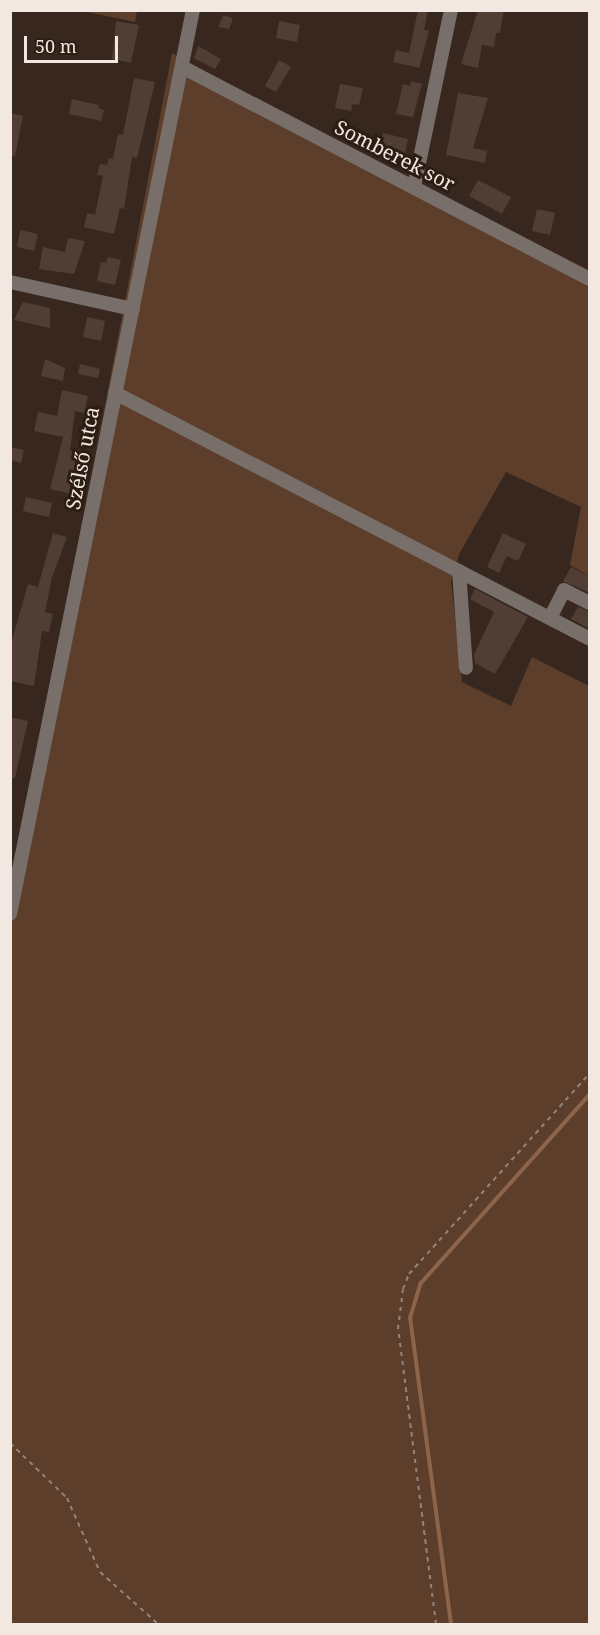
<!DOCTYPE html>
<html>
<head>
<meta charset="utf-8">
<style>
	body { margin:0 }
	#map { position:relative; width:600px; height:1635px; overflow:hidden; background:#38271e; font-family:"Noto Serif",serif }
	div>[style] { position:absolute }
	.green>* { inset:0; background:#5c3e2b }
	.stream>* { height:4px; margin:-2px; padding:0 2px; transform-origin:2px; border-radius:2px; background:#8d644a }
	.building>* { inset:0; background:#503e34 }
	.path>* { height:2px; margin-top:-1px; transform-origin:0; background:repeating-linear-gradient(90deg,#92847c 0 4.5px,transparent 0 9px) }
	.minor>* { height:14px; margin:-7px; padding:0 7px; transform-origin:7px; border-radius:7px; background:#786f6a }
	span { translate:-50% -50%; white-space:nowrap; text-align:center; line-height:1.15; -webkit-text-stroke:6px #2d1e14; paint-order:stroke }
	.street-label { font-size:20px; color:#f2e7e1 }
	.frame { position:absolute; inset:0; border:12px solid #f2e7e1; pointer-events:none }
	.scale { position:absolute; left:24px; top:36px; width:94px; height:27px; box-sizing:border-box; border:3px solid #f2e7e1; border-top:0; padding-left:8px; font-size:18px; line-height:21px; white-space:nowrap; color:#f2e7e1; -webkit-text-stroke:4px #2d1e14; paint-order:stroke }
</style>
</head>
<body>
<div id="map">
	<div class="green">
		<i style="clip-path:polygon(82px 11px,137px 10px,137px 11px,135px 22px)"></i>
		<i style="clip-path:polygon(172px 53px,306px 128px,589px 270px,589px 576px,570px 565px,581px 507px,506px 472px,459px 554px,451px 581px,462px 682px,511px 706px,532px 657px,589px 686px,589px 1624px,11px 1624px,11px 901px)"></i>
	</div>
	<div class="stream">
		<i style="left:451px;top:1624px;width:309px;rotate:-97.6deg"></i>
		<i style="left:410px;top:1318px;width:37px;rotate:-73deg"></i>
		<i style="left:421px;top:1283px;width:254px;rotate:-48.2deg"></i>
	</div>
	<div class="building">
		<i style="clip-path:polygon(418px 10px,428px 10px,424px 30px,429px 31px,419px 68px,393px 62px,396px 50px,409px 53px)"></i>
		<i style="clip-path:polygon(478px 10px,504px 10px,500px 33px,496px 33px,494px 47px,482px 45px,478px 68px,461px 64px)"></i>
		<i style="clip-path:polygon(223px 15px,233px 18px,229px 29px,218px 27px)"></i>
		<i style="clip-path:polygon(116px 21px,139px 25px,131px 63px,112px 59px)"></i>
		<i style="clip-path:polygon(279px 21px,300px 25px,297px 42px,276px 38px)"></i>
		<i style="clip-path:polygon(198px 46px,221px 59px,215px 69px,194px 58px)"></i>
		<i style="clip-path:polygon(279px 60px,291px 67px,276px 92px,265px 86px)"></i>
		<i style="clip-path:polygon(134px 78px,155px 82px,137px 158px,132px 157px,124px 209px,120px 208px,114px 234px,84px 227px,87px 213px,95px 215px,103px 176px,97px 175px,100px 164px,107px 165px,109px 158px,113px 159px,118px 134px,123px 135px)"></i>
		<i style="clip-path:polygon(411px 81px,422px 84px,413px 117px,396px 114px,403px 84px,410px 86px)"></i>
		<i style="clip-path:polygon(340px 84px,363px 88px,359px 105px,352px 104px,351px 111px,335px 108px)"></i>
		<i style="clip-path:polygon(458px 93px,488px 98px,473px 148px,487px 151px,485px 163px,446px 155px)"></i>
		<i style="clip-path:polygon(72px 99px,99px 105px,98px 108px,104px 110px,101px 121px,69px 114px)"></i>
		<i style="clip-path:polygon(10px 113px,23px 116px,15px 156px,10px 155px)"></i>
		<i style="clip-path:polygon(383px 133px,408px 139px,404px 156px,379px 150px)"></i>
		<i style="clip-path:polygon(478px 180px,511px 197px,502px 214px,469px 196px)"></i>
		<i style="clip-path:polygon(537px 209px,555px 213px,550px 235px,532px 231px)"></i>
		<i style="clip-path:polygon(20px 230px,38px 234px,34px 251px,17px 247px)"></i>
		<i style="clip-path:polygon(68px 238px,85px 241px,74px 274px,39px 269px,43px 247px,65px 252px)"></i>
		<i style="clip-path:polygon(108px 257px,121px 260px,115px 285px,97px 281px,101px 262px,106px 263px)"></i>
		<i style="clip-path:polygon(23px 302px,50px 308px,50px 328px,14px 320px)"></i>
		<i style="clip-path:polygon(87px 317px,105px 321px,101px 341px,83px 337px)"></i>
		<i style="clip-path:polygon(45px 359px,65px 368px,63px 381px,41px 376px)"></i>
		<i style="clip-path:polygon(80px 364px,100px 369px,98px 378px,78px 374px)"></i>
		<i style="clip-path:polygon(62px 390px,88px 396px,84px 413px,75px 411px,70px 451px,81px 453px,72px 494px,50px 489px,63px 437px,34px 431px,38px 412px,57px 416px)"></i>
		<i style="clip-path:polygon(10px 447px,24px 450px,21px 463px,10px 460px)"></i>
		<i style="clip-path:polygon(26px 497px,52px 503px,49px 517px,23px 511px)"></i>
		<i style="clip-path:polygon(53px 533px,67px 537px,52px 577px,45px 612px,53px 614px,49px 632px,42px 631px,34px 686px,10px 681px,10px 647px,28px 584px,38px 587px)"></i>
		<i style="clip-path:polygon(503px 533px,526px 544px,518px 561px,507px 556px,499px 573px,487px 567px)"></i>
		<i style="clip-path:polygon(571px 567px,590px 577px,590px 593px,563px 581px)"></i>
		<i style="clip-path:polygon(475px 589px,528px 617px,495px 674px,475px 663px,474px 655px,494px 612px,470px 599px)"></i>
		<i style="clip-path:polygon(578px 607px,590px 612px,590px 629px,571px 619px)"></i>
		<i style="clip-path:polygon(10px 717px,28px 721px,15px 778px,10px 778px)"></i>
	</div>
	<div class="path">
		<i style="left:10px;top:1443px;width:79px;rotate:44deg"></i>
		<i style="left:67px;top:1498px;width:81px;rotate:66deg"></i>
		<i style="left:100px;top:1572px;width:78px;rotate:41.9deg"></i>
		<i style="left:436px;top:1624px;width:297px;rotate:-97.3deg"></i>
		<i style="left:398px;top:1329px;width:40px;rotate:-82.9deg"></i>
		<i style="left:403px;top:1289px;width:16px;rotate:-68deg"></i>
		<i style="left:409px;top:1274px;width:270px;rotate:-48deg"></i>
	</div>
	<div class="minor">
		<i style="left:182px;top:67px;width:460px;rotate:27.5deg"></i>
		<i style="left:414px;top:187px;width:181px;rotate:-78.2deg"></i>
		<i style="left:10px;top:282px;width:126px;rotate:12.4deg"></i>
		<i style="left:115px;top:393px;width:535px;rotate:27.38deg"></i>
		<i style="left:459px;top:571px;width:97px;rotate:85.9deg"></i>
		<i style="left:550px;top:618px;width:31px;rotate:-63deg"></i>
		<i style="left:564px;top:590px;width:29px;rotate:27deg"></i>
		<i style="left:10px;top:914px;width:922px;rotate:-78.56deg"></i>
	</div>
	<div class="street-label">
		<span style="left:395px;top:155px;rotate:27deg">Somberek sor</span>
		<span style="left:82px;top:458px;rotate:-79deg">Szélső utca</span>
	</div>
	<div class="frame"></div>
	<div class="scale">50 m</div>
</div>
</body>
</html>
